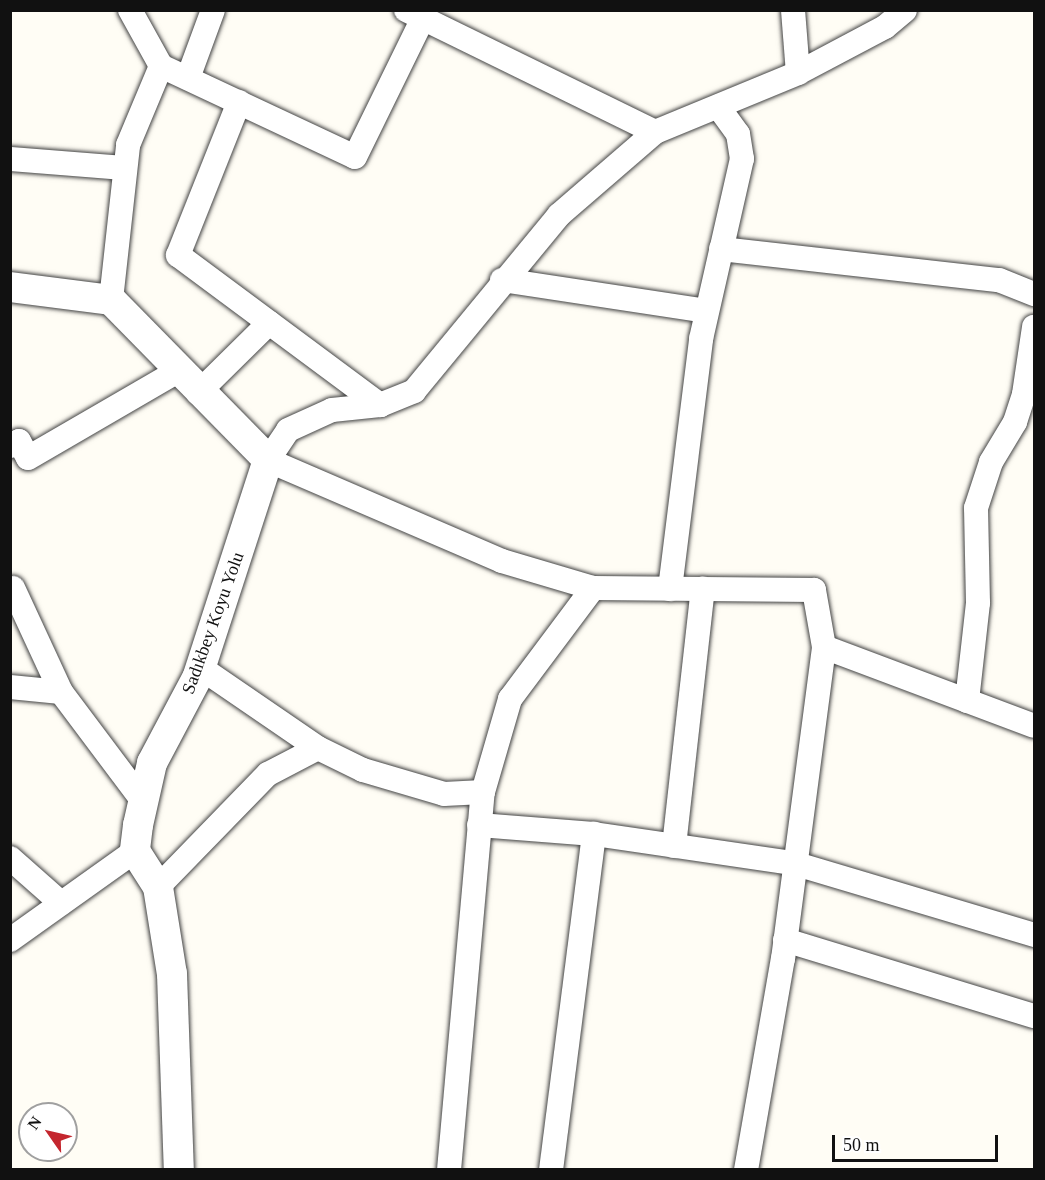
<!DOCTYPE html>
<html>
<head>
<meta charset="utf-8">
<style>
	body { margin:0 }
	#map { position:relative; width:1045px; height:1180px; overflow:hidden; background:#fffdf5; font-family:"Times New Roman",serif }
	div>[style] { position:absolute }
	.roads { filter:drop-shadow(0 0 2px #444) drop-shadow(0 0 2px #444) }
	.minor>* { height:24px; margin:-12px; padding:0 12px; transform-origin:12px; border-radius:12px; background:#fff }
	.tertiary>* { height:30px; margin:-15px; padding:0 15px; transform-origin:15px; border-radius:15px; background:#fff }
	span { translate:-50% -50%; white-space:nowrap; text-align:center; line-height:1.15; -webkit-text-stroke:6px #fff; paint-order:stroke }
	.street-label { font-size:18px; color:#111 }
	.frame { position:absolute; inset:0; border:12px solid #111; pointer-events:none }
	.north { position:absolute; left:18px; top:1102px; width:60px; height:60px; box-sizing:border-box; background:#fff; border:2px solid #a0a0a0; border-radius:50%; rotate:304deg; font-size:16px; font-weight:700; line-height:24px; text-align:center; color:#111 }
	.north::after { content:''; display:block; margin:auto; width:21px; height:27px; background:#c4262e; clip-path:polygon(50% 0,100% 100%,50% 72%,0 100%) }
	.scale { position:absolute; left:832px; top:1135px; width:166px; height:27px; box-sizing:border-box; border:3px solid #111; border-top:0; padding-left:8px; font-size:18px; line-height:21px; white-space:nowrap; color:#111; -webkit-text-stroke:4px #fff; paint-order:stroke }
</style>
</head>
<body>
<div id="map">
	<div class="roads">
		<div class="minor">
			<i style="left:130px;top:10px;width:64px;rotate:61deg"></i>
			<i style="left:406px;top:10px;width:277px;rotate:26.1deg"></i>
			<i style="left:793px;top:10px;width:63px;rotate:85.5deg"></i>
			<i style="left:188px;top:78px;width:72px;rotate:-69.8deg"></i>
			<i style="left:239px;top:102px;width:165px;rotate:111.7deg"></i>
			<i style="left:178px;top:255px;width:252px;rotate:36.6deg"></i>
			<i style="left:10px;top:159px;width:115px;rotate:4.5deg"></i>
			<i style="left:721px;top:249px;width:280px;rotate:6.4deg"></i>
			<i style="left:999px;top:280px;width:38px;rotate:22deg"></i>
			<i style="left:502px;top:280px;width:206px;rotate:8.6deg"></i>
			<i style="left:111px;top:300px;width:156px;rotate:-83.7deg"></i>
			<i style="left:128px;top:145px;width:86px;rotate:-67.3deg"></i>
			<i style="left:161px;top:66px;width:214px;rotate:25.1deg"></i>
			<i style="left:355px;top:157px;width:155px;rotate:-63.9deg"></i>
			<i style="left:198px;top:393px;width:100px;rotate:-44.6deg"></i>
			<i style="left:10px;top:446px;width:10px;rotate:-29deg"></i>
			<i style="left:19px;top:441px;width:19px;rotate:62deg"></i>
			<i style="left:28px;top:458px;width:173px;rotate:-30.1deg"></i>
			<i style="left:13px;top:588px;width:115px;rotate:65.2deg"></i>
			<i style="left:61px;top:692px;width:135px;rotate:53.1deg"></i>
			<i style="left:670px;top:589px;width:252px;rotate:-82.9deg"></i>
			<i style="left:701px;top:339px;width:185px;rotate:-77.2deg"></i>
			<i style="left:742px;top:159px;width:25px;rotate:-99deg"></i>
			<i style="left:738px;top:134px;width:34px;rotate:-126deg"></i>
			<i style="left:824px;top:647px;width:224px;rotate:20.6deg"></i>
			<i style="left:201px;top:668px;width:142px;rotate:34.4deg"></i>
			<i style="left:318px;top:748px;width:50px;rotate:26.1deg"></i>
			<i style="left:363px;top:770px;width:84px;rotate:16.5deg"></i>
			<i style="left:444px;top:794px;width:39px;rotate:-3deg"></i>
			<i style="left:10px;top:687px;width:51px;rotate:5.6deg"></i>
			<i style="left:967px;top:701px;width:99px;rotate:-83.6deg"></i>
			<i style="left:978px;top:603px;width:95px;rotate:-91.2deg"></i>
			<i style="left:976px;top:508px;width:48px;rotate:-71.9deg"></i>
			<i style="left:991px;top:462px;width:47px;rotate:-59deg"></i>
			<i style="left:1015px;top:422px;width:29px;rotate:-72deg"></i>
			<i style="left:1024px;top:394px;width:68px;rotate:-81.5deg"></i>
			<i style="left:479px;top:825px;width:115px;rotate:4.5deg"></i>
			<i style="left:594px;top:834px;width:201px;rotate:8.3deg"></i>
			<i style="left:793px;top:863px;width:252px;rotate:16.6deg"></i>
			<i style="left:674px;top:846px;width:259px;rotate:-83.6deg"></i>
			<i style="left:10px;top:858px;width:68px;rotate:41.4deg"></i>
			<i style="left:158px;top:887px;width:158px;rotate:-45.8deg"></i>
			<i style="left:268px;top:774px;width:56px;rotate:-27.5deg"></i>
			<i style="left:10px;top:940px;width:153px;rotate:-35.5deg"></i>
			<i style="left:785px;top:940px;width:260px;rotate:17deg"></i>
			<i style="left:449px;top:1170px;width:380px;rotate:-84.9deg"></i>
			<i style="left:483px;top:792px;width:97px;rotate:-73.8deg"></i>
			<i style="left:510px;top:699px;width:139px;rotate:-53.2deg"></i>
			<i style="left:551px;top:1170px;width:339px;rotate:-82.7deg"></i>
			<i style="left:746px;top:1170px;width:214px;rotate:-80.1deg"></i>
			<i style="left:783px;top:959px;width:315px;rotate:-82.5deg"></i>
			<i style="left:824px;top:647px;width:58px;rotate:-100deg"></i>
			<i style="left:814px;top:590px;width:221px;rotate:-179.5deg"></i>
			<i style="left:593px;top:588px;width:95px;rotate:-163.5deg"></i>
			<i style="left:502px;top:561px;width:255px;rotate:-156.7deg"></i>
			<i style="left:268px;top:460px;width:36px;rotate:-56deg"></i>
			<i style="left:288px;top:430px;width:48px;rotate:-24.4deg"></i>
			<i style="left:332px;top:410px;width:48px;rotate:-5.9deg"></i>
			<i style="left:380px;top:405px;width:37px;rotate:-22deg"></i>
			<i style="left:414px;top:391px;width:228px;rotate:-50.5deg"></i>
			<i style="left:559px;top:215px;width:127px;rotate:-40.8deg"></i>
			<i style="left:655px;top:132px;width:155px;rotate:-22.4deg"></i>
			<i style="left:798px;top:73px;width:98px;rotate:-27.9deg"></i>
			<i style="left:885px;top:27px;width:26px;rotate:-40deg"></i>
		</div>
		<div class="tertiary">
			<i style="left:10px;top:287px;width:102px;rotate:7.3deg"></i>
			<i style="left:111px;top:300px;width:224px;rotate:45.5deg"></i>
			<i style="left:268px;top:460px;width:227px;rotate:108deg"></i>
			<i style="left:198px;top:676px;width:98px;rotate:117.9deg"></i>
			<i style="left:152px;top:763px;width:64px;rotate:102.7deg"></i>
			<i style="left:138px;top:825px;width:26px;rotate:97deg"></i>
			<i style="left:135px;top:851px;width:43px;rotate:57.4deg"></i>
			<i style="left:158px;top:887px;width:88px;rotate:80.9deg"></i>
			<i style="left:172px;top:974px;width:196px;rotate:88deg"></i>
		</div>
	</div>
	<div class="street-label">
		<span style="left:213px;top:623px;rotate:-70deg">Sadıkbey Koyu Yolu</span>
	</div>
	<div class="frame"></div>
	<div class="north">N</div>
	<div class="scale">50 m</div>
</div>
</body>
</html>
